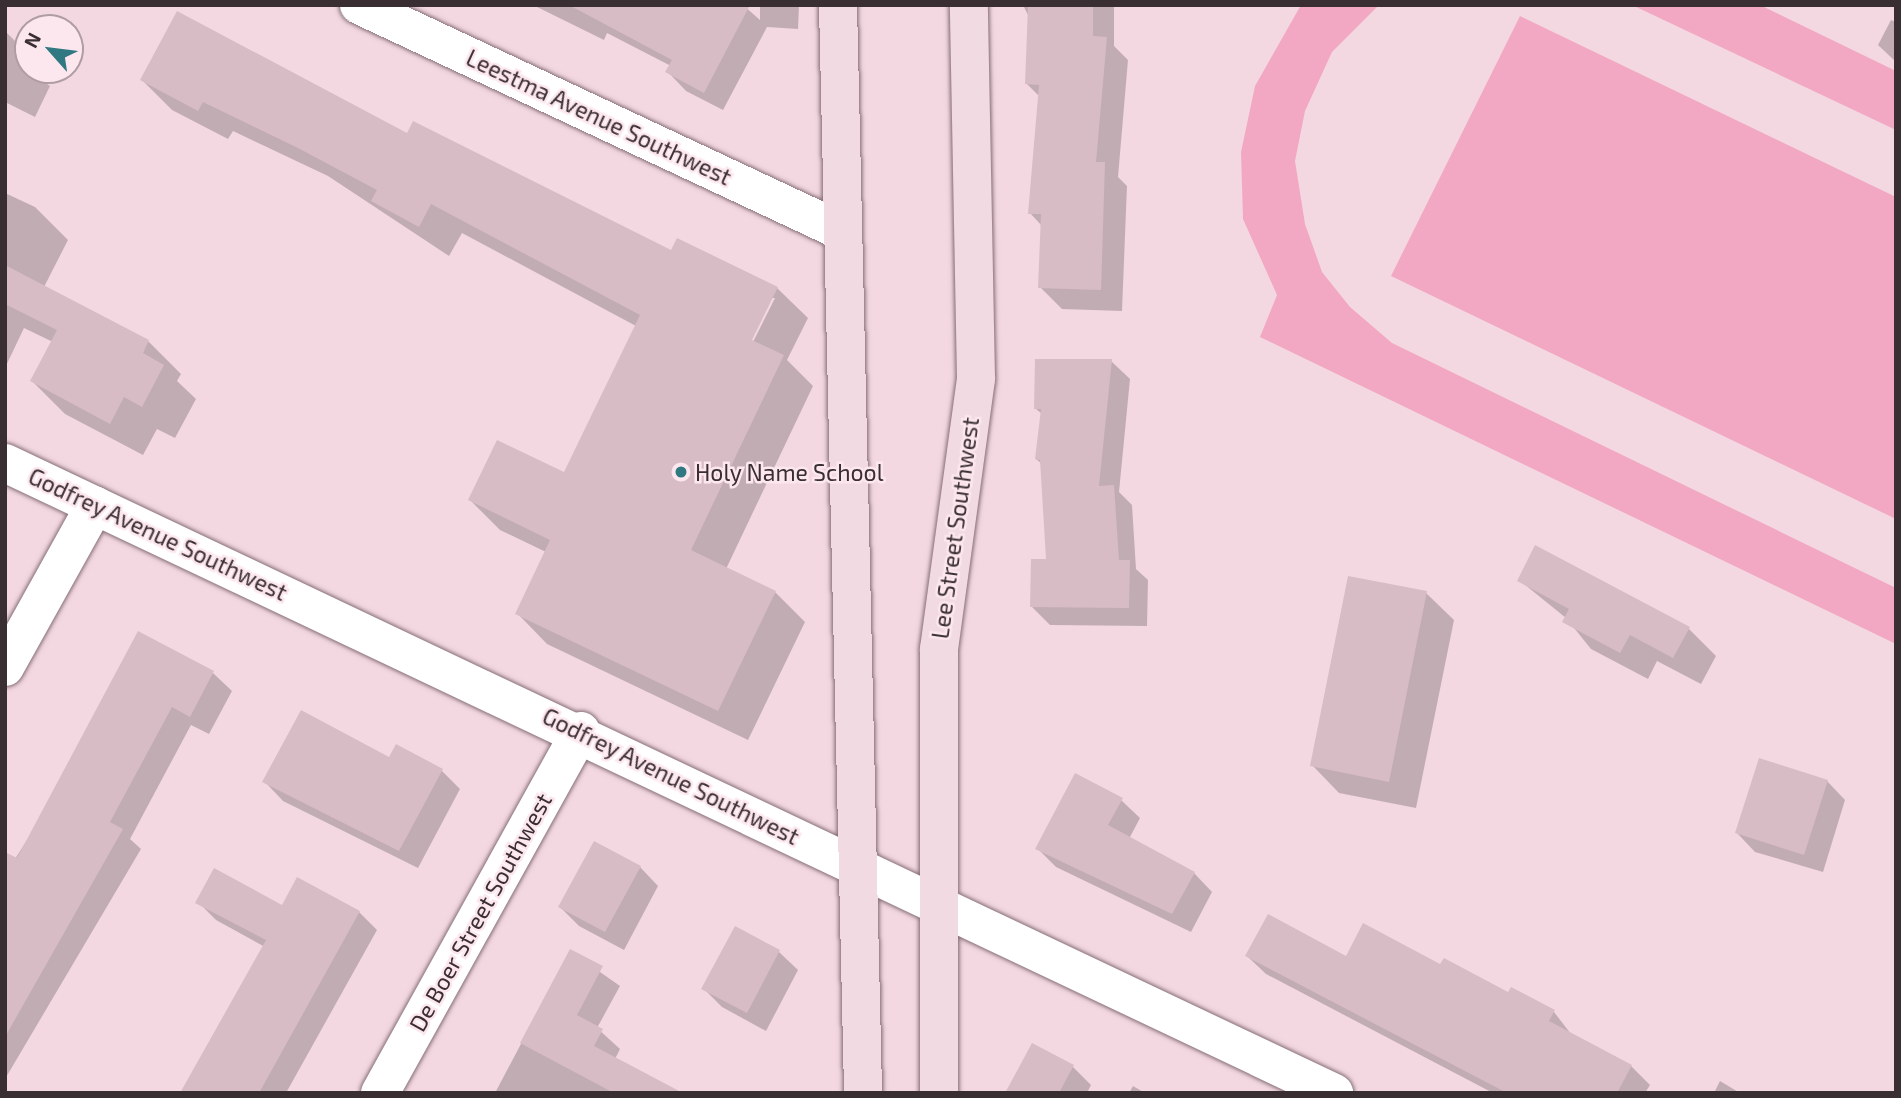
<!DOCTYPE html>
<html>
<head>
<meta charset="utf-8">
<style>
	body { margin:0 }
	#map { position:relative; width:1901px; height:1098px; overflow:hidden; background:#f3d8e1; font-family:"Exo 2",sans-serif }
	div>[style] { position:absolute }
	.green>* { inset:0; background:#f2a8c2 }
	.shadow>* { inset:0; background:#0003 }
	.building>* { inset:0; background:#d7bcc5 }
	.roads { filter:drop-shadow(0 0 2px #866e76) drop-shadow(0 0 2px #866e76) }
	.street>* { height:38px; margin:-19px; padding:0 19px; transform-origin:19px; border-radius:19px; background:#fff }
	.secondary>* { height:38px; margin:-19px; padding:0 19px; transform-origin:19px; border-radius:19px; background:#f1dae2 }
	.dots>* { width:19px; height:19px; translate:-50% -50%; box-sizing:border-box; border:4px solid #fde7ee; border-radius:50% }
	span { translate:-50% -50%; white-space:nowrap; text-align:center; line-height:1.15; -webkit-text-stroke:5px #fde7ee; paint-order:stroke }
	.street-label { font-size:23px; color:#392e32 }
	.poi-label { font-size:23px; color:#392e32 }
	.left { translate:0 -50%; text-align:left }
	.frame { position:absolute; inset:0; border:7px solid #392e32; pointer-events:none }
	.north { position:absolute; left:14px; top:14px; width:70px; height:70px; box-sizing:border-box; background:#fde7ee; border:2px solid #af9da3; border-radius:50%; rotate:298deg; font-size:19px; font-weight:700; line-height:28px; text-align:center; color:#392e32 }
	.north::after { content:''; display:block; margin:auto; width:24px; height:32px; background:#317982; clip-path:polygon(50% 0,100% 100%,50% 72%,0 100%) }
</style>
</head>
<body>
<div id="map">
	<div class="green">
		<i style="clip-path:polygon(1301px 5px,1379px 5px,1332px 52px,1305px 111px,1295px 161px,1305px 224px,1322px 272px,1350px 307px,1392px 343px,1896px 588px,1896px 644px,1260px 337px,1277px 295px,1243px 219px,1241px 152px,1255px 86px)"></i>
		<i style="clip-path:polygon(1632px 5px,1760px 5px,1896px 71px,1896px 130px)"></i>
		<i style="clip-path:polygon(1520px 16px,1896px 197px,1896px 519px,1391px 276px)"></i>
	</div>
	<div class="shadow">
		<i style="clip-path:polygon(533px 5px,743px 5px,760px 20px,760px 5px,799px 5px,798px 29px,767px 27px,723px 110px,686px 91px,668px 72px,671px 66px,607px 33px,604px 40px)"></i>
		<i style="clip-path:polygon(1023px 5px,1114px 5px,1114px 46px,1128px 60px,1118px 177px,1127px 186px,1122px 311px,1062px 309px,1040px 287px,1042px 226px,1030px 213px,1040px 97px,1027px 84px,1029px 17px)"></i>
		<i style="clip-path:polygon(1891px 20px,1896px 22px,1896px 62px,1878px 45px)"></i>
		<i style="clip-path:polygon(5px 31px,24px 50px,20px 57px,28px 70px,50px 86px,35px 117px,5px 102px)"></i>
		<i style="clip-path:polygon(evenodd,142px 80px,407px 136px,672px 252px,777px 288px,808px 318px,787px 360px,813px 386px,726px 569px,775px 592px,805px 622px,748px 740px,547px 644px,517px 613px,546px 552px,500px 530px,470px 500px,565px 474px,636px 326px,462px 233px,449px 256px,328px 176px,233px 131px,228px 139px,172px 110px,142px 80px,771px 298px,775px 298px,750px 348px,747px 347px,771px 298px)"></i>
		<i style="clip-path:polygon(5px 193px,35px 207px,68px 240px,44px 287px,148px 341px,181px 374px,177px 381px,196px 399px,175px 438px,157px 429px,143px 455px,65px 414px,32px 381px,53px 342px,24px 328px,5px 368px)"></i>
		<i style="clip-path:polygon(1111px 361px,1130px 379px,1119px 492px,1132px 505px,1136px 569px,1148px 580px,1147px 626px,1050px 625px,1032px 607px,1048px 561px,1042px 464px,1036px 459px,1042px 414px,1036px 409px)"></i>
		<i style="clip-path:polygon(1519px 580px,1689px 629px,1716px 656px,1701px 684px,1657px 661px,1648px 679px,1591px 649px,1566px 618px)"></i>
		<i style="clip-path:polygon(1426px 593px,1454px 620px,1416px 808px,1339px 793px,1312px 765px)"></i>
		<i style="clip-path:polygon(213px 673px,232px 691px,209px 734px,191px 725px,130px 839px,141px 849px,5px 1079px,5px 875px,56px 794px)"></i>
		<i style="clip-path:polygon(389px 759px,442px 771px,460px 789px,418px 868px,283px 801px,265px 782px)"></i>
		<i style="clip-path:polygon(1827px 781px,1845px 800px,1823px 872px,1755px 852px,1737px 833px)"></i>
		<i style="clip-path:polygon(1121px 800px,1140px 818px,1129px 839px,1194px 873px,1212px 892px,1191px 932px,1056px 867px,1037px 848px)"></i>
		<i style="clip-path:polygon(640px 867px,658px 886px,624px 950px,579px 926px,560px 907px)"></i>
		<i style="clip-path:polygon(198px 902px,359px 912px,377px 930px,286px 1093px,184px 1093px,265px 947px,216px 920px)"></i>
		<i style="clip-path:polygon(736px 928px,779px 952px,798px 970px,766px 1031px,722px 1007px,704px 989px)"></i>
		<i style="clip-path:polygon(570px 951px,620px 986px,597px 1028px,620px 1049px,615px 1059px,679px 1093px,495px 1093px)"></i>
		<i style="clip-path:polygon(1247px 956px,1441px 967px,1554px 1012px,1571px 1034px,1631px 1066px,1650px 1085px,1645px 1093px,1493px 1093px,1266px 974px)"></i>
		<i style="clip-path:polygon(1073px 1067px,1091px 1085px,1087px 1093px,1007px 1093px)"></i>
		<i style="clip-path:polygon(1720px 1081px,1740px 1093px,1714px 1093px)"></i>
		<i style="clip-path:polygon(1133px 1086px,1145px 1093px,1129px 1093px)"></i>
	</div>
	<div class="building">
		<i style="clip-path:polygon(569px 5px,750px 5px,704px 93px,665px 72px,672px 60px)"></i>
		<i style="clip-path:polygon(1028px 5px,1093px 5px,1093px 36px,1107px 37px,1096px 162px,1105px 162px,1101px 290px,1038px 288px,1041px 214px,1028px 214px,1039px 85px,1025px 84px)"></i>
		<i style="clip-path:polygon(177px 11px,407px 133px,413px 121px,671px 250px,677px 238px,778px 287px,752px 340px,784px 355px,691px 550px,776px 591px,718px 711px,515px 614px,550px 540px,468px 500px,497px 440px,564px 472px,640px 315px,431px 204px,419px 227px,371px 201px,377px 190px,296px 147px,203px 102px,198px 111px,140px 80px)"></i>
		<i style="clip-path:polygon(5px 265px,149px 340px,143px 353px,164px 365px,142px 407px,124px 397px,110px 424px,30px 381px,57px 330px,5px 304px)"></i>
		<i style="clip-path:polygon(1035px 359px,1112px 359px,1099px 486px,1114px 485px,1119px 560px,1130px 560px,1129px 608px,1030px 607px,1031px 559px,1046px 559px,1040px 460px,1035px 459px,1041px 409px,1034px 409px)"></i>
		<i style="clip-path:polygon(1535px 545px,1690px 627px,1673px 658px,1630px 635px,1620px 653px,1562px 622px,1569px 609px,1517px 581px)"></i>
		<i style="clip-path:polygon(1348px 576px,1427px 591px,1389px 782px,1310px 766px)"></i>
		<i style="clip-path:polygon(138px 631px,214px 671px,190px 717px,172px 707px,110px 822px,123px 829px,5px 1037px,5px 852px,17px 858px)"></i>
		<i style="clip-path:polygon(301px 710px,389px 757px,396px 744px,443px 769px,399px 851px,262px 782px)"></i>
		<i style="clip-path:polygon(1759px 758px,1828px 780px,1804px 855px,1735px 833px)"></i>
		<i style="clip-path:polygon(1075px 773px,1123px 798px,1108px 825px,1195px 872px,1172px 914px,1035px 849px)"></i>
		<i style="clip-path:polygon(594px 841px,641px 866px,605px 932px,558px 907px)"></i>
		<i style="clip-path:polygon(214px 868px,282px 905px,297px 877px,360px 911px,259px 1093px,180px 1093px,266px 940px,195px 903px)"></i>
		<i style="clip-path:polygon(1268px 914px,1346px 956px,1363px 923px,1440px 964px,1444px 958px,1508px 992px,1511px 987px,1555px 1010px,1549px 1021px,1632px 1065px,1617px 1093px,1507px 1093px,1245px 956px)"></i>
		<i style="clip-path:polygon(735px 926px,780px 950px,747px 1013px,701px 989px)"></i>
		<i style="clip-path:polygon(570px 949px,603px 966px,577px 1015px,603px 1029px,594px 1046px,683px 1093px,614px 1093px,520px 1043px)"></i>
		<i style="clip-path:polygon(1032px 1043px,1074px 1065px,1059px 1093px,1005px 1093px)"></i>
	</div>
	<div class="roads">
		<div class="street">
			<i style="left:359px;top:5px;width:530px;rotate:25.11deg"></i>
			<i style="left:5px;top:463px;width:1471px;rotate:25.36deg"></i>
			<i style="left:5px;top:667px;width:185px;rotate:-60.9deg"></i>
			<i style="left:380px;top:1093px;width:414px;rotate:-61deg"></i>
		</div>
		<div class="secondary">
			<i style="left:838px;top:5px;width:1088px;rotate:88.68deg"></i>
			<i style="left:939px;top:1093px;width:444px;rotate:-90deg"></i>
			<i style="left:939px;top:649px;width:273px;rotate:-82.2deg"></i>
			<i style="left:976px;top:379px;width:374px;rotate:-91.1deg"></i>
		</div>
	</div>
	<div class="dots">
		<i style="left:681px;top:472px;background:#317982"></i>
	</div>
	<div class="street-label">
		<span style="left:599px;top:117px;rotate:25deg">Leestma Avenue Southwest</span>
		<span style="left:955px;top:528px;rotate:-82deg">Lee Street Southwest</span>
		<span style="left:158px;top:534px;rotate:25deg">Godfrey Avenue Southwest</span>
		<span style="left:671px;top:776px;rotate:26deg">Godfrey Avenue Southwest</span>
		<span style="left:480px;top:912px;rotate:-61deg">De Boer Street Southwest</span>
	</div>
	<div class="poi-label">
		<span class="left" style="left:695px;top:472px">Holy Name School</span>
	</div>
	<div class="frame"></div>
	<div class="north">N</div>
</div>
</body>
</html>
